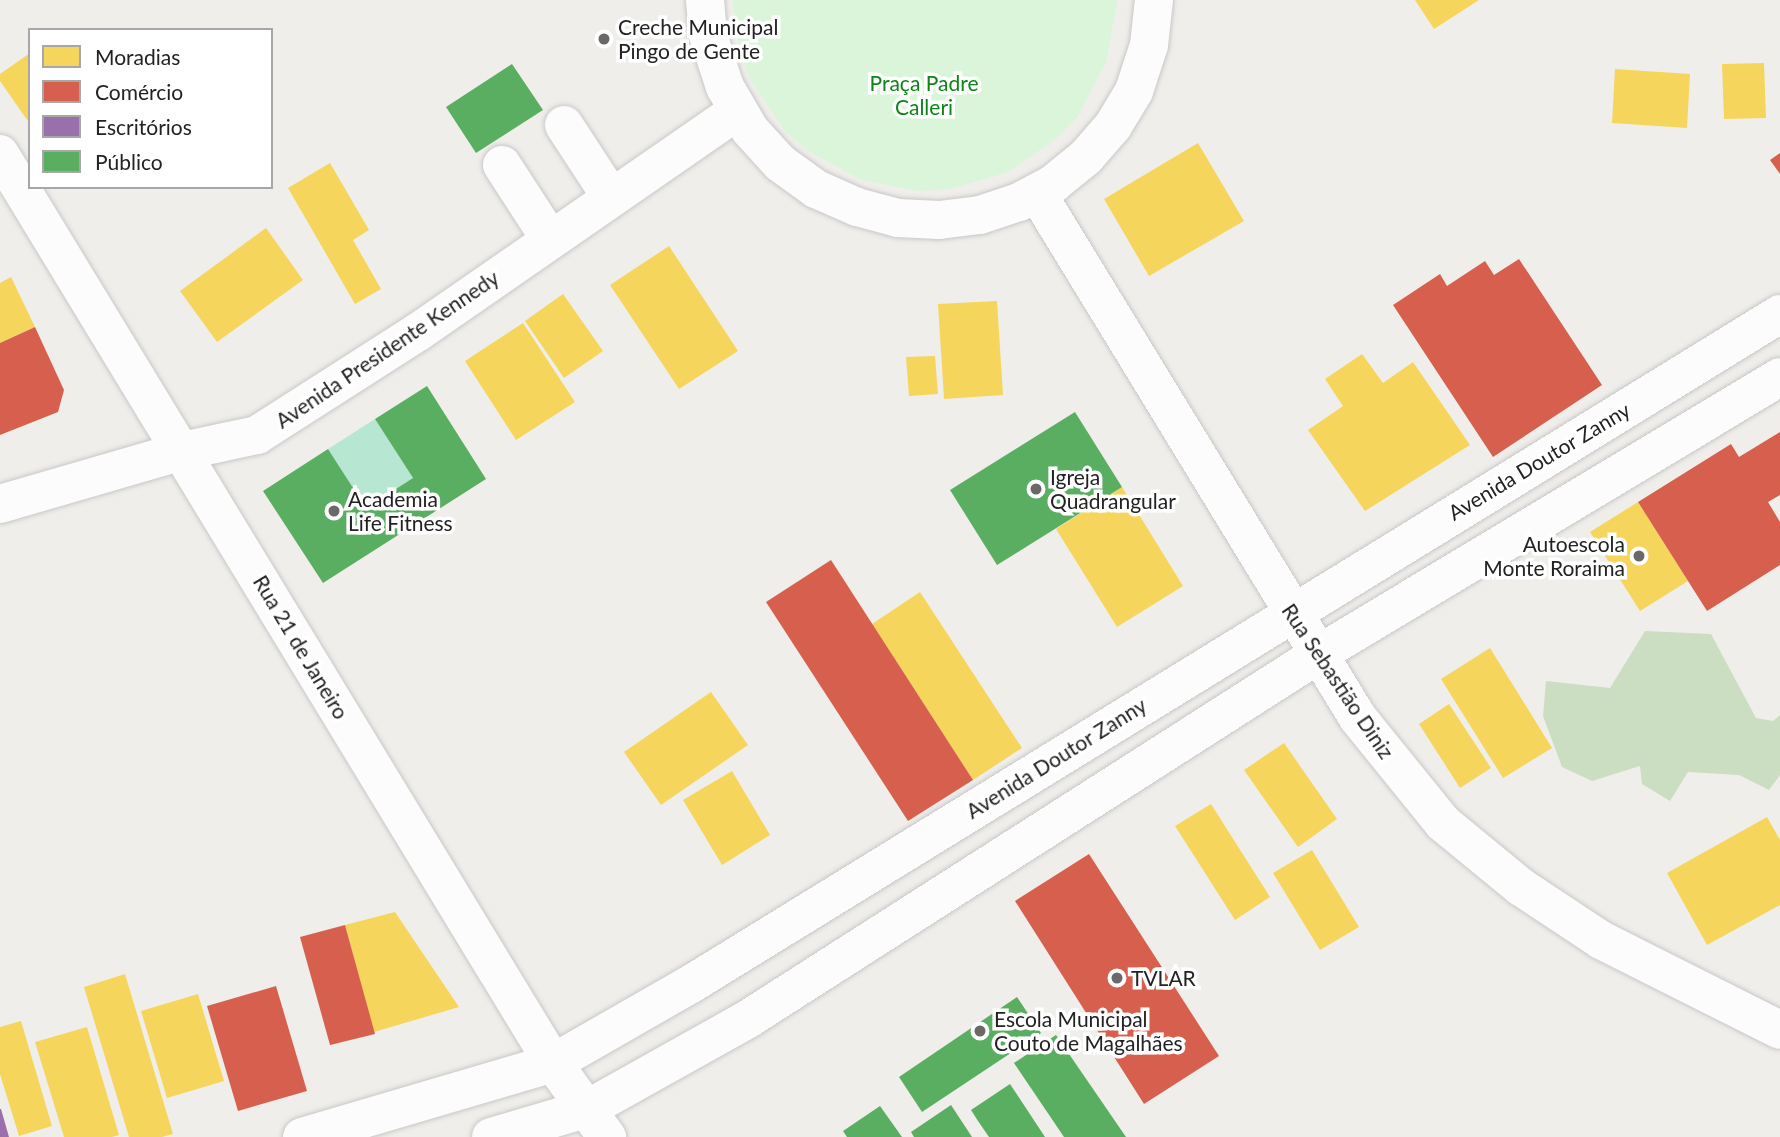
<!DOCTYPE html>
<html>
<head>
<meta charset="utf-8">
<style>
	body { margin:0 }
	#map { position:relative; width:1780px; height:1137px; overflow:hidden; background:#f0eeeb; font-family:Lato,sans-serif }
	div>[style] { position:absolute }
	.forest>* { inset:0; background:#cbdec1 }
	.park>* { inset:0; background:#daf5da }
	.pitch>* { inset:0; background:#b7e6d2 }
	.homes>* { inset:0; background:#f6d55c }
	.shops>* { inset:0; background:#d6604d }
	.offices>* { inset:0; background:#9970ab }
	.public>* { inset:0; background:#5aae61 }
	.roads { filter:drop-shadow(0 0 2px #c9c8c7) drop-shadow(0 0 2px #c9c8c7) }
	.minor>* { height:38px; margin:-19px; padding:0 19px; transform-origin:19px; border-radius:19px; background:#fdfcfc }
	.dots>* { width:19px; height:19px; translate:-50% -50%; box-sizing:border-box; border:4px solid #fff; border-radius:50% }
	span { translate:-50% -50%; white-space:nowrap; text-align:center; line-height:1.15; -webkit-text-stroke:7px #fff; paint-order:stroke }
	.poi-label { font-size:21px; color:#222 }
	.left { translate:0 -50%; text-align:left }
	.right { translate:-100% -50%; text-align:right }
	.park-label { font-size:21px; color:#0c8416 }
	.street-label { font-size:21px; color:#222 }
	.legend { position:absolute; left:28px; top:28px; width:245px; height:161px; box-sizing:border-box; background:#fff; border:2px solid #a7a7a7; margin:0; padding:9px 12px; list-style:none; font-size:21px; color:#222 }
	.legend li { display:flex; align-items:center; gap:14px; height:35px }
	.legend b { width:35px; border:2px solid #a7a7a7 }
</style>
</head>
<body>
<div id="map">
	<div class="forest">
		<i style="clip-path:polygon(1645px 631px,1711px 634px,1756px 718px,1773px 721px,1780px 715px,1780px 775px,1769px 790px,1739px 775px,1688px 772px,1670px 801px,1642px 784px,1640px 766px,1592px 781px,1562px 767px,1543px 716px,1546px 681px,1610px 688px)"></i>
	</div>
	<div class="park">
		<i style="clip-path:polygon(732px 0,1116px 0,1117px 3px,1106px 62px,1078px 116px,1057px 138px,1008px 172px,950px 189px,920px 191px,861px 180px,808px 151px,785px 131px,751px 81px,740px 53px)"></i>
	</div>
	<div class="pitch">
		<i style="clip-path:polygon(375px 419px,413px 478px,366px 508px,328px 449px)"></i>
	</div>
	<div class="homes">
		<i style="clip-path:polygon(1415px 0,1479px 0,1434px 29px)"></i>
		<i style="clip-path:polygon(30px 53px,30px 124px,0 81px,0 74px)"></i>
		<i style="clip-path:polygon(1764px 63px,1766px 118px,1724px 119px,1722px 64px)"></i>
		<i style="clip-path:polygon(1615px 69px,1690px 74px,1687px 128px,1612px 123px)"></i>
		<i style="clip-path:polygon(1198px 143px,1244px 221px,1149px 276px,1104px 199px)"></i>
		<i style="clip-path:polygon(330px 163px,369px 230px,353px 240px,381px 289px,355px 304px,288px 188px)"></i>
		<i style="clip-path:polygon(266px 228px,303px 280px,217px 342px,180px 291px)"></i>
		<i style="clip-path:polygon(669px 246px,738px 351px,679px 389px,610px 285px)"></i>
		<i style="clip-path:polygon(11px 277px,35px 327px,0 343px,0 283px)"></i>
		<i style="clip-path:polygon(563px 294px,603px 351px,564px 378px,525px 321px)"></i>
		<i style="clip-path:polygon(997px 301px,1003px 395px,944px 399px,938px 304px)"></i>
		<i style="clip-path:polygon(523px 323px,575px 402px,516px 440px,465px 361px)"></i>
		<i style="clip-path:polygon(1362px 354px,1383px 383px,1413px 362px,1470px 445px,1365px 511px,1308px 430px,1343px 406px,1325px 379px)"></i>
		<i style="clip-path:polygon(935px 356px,938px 394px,909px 396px,906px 357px)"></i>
		<i style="clip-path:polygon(1122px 487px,1183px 586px,1117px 627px,1056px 529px)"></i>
		<i style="clip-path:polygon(1638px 502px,1688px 581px,1640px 611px,1590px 532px)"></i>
		<i style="clip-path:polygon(920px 592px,1022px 748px,973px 780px,872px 624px)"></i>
		<i style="clip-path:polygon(1490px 648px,1552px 748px,1503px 778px,1441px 679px)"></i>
		<i style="clip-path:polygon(711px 692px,748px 745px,661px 805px,624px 752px)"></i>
		<i style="clip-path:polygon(1449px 704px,1491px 768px,1460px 788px,1419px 724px)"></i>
		<i style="clip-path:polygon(1284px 743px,1337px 819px,1298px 847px,1244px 770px)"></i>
		<i style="clip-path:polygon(732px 771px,770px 835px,722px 865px,683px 800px)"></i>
		<i style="clip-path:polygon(1211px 804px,1270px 897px,1235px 920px,1175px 826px)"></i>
		<i style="clip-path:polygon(1767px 817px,1780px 840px,1780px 905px,1707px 945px,1667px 873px)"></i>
		<i style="clip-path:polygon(1312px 850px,1359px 927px,1320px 950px,1273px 873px)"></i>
		<i style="clip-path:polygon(395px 912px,459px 1007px,374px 1032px,345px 925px)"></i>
		<i style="clip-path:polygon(125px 974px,173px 1134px,162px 1137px,129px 1137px,84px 987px)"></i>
		<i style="clip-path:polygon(198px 994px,224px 1081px,167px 1098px,141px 1011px)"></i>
		<i style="clip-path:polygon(21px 1021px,52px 1126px,19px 1136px,0 1074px,0 1027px)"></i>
		<i style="clip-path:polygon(87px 1027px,119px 1135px,112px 1137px,64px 1137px,35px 1042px)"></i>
	</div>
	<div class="shops">
		<i style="clip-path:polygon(1780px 153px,1780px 174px,1770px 160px)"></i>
		<i style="clip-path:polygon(1519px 259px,1602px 385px,1493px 457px,1393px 305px,1440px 274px,1447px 286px,1485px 261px,1494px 275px)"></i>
		<i style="clip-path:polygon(35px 327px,64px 390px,58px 412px,0 435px,0 343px)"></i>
		<i style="clip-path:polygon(1780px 432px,1780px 495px,1768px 502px,1780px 522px,1780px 565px,1707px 611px,1638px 502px,1731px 444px,1739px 457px)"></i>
		<i style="clip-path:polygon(831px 560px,973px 780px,908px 821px,766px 602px)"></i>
		<i style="clip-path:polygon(1089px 854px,1219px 1056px,1144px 1104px,1015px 901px)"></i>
		<i style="clip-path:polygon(345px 925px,375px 1034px,330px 1045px,300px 937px)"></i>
		<i style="clip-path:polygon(276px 986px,307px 1091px,238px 1111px,207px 1006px)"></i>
	</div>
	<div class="offices">
		<i style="clip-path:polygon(0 1109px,1px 1109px,9px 1137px,0 1137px)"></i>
	</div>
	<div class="public">
		<i style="clip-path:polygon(512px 64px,543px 110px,476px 153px,446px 107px)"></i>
		<i style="clip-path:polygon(427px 386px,486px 479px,323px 583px,263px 491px,328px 449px,366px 508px,413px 478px,375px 419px)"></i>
		<i style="clip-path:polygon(1075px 412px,1122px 487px,997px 565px,950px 490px)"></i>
		<i style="clip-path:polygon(1017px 997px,1041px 1033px,922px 1112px,899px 1077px)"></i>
		<i style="clip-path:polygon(1056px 1035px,1126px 1137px,1064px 1137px,1014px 1063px)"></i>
		<i style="clip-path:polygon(1010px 1084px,1018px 1096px,1045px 1137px,989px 1137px,978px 1121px,971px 1110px)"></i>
		<i style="clip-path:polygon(951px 1105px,972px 1137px,914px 1137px,911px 1132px)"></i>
		<i style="clip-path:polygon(880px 1106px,902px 1137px,847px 1137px,843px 1131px)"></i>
	</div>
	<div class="roads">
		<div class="minor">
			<i style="left:705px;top:0;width:35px;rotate:85deg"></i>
			<i style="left:708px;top:35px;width:55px;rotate:71.9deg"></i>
			<i style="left:725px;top:87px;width:50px;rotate:59.8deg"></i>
			<i style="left:750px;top:130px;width:45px;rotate:47.7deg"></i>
			<i style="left:780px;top:163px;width:44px;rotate:35.8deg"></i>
			<i style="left:816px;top:189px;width:45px;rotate:23.7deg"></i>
			<i style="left:857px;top:207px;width:42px;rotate:15deg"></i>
			<i style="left:898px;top:218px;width:41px;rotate:2.8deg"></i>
			<i style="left:939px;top:220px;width:41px;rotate:-7deg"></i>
			<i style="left:980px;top:215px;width:41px;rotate:-18.4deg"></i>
			<i style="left:1019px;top:202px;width:40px;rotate:-28deg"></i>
			<i style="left:1054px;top:183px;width:41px;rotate:-39.1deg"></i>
			<i style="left:1086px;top:157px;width:41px;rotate:-48.9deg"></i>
			<i style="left:1113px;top:126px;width:41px;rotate:-59deg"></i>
			<i style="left:1134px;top:91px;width:48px;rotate:-71.9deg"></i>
			<i style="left:1149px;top:45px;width:45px;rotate:-83.7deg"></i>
			<i style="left:564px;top:125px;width:86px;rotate:56.9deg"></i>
			<i style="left:0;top:154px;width:1064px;rotate:58.69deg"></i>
			<i style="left:553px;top:1063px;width:92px;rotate:53.9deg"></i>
			<i style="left:502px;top:165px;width:88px;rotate:57deg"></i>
			<i style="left:1037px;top:193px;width:615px;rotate:58.56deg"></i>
			<i style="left:1358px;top:718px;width:135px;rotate:51deg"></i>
			<i style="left:1443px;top:823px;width:101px;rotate:39.4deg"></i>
			<i style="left:1521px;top:887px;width:96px;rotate:33.5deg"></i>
			<i style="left:1601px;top:940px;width:200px;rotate:26.7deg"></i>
			<i style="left:0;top:504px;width:190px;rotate:-16.2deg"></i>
			<i style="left:182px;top:451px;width:77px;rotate:-12deg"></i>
			<i style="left:257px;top:435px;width:191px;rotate:-32.6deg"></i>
			<i style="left:418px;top:332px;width:388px;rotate:-34.7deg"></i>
			<i style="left:302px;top:1137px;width:262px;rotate:-16.4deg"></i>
			<i style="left:553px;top:1063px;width:159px;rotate:-29.8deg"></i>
			<i style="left:691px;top:984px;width:1279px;rotate:-31.6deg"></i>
			<i style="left:491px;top:1137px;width:102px;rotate:-16.5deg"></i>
			<i style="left:589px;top:1108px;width:182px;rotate:-29.2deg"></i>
			<i style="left:748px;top:1019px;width:681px;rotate:-32.59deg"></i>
			<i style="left:1322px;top:652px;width:534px;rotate:-30.98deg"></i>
		</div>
	</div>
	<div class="dots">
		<i style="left:604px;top:39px;background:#6a6968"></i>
		<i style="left:1036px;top:489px;background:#6a6968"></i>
		<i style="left:334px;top:511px;background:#6a6968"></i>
		<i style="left:1639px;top:556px;background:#6a6968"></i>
		<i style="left:1117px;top:978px;background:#6a6968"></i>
		<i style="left:980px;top:1031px;background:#6a6968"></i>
	</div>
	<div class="poi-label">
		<span class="left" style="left:618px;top:39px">Creche Municipal<br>Pingo de Gente</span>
		<span class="left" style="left:1050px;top:489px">Igreja<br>Quadrangular</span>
		<span class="left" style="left:348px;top:511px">Academia<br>Life Fitness</span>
		<span class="right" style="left:1625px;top:556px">Autoescola<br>Monte Roraima</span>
		<span class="left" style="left:1131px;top:978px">TVLAR</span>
		<span class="left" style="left:994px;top:1031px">Escola Municipal<br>Couto de Magalhães</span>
	</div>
	<div class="park-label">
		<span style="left:924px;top:95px">Praça Padre<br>Calleri</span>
	</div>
	<div class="street-label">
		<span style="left:387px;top:349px;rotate:-34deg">Avenida Presidente Kennedy</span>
		<span style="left:1539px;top:461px;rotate:-31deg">Avenida Doutor Zanny</span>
		<span style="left:301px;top:647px;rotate:59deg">Rua 21 de Janeiro</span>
		<span style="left:1338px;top:681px;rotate:56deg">Rua Sebastião Diniz</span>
		<span style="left:1056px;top:758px;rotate:-32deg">Avenida Doutor Zanny</span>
	</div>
	<ul class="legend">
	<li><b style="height:19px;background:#f6d55c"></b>Moradias</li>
	<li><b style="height:19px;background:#d6604d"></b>Comércio</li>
	<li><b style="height:19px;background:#9970ab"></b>Escritórios</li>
	<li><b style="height:19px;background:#5aae61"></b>Público</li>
	</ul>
</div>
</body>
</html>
